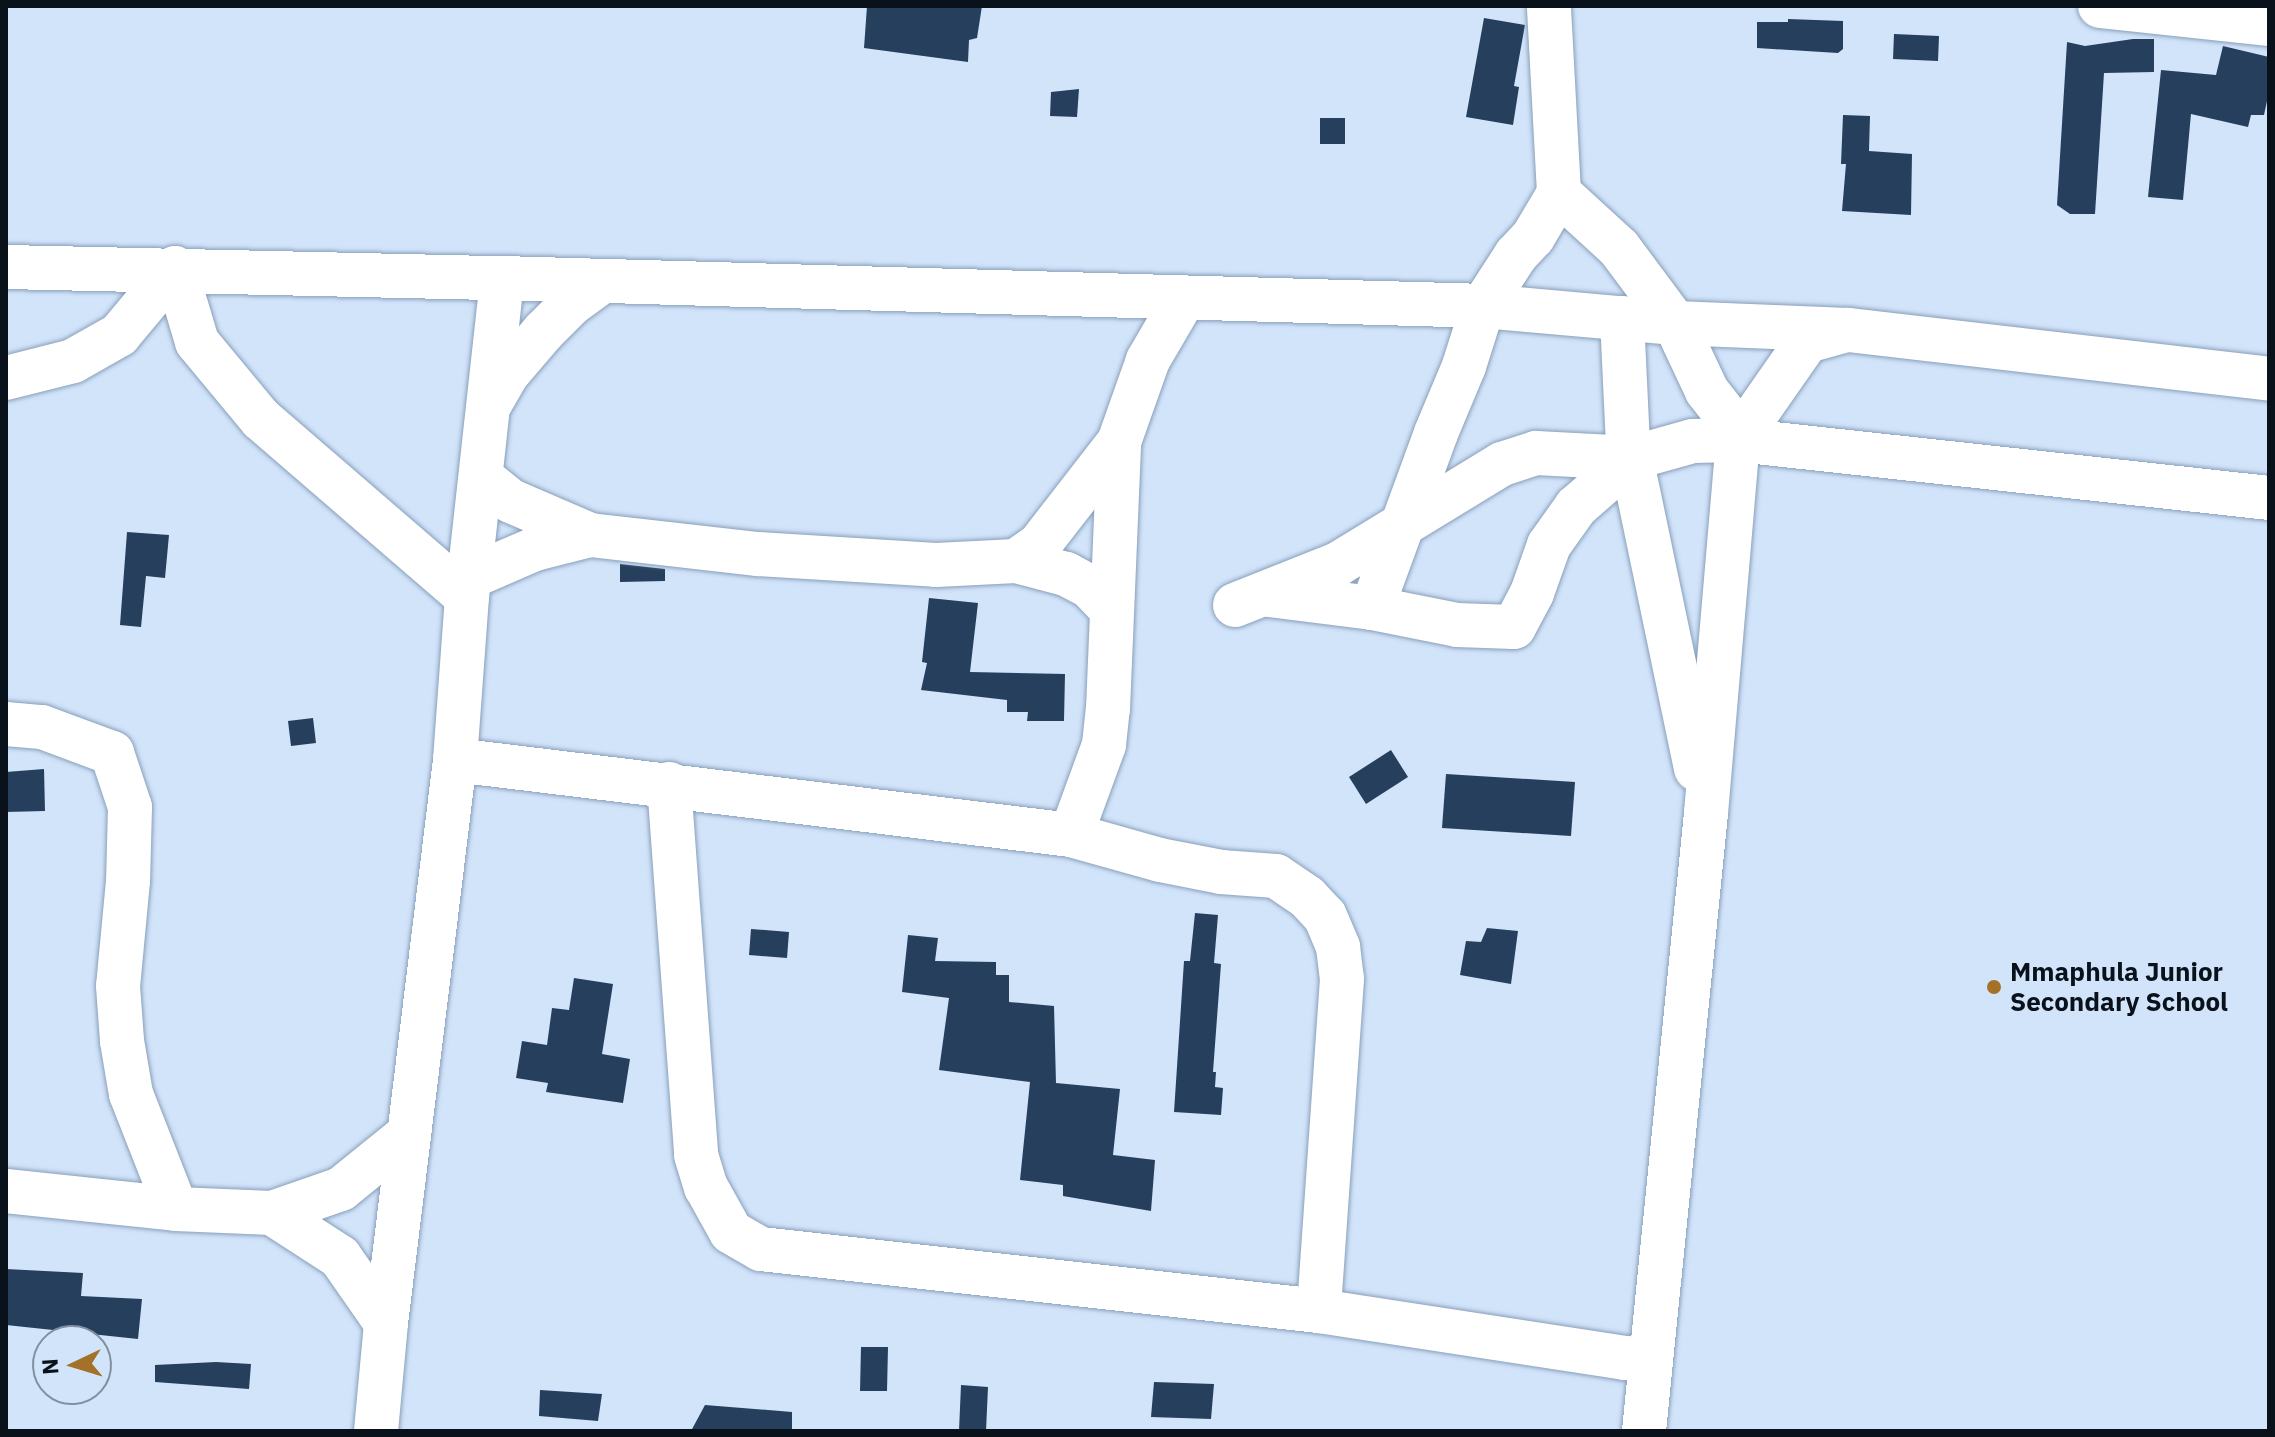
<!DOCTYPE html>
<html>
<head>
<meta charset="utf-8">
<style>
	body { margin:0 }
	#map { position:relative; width:2275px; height:1437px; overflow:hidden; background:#d1e4fa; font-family:"IBM Plex Sans",sans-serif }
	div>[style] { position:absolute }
	.building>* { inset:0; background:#263f5d }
	.roads { filter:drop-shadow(0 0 2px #899fba) drop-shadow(0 0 2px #899fba) }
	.minor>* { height:44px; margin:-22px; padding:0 22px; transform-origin:22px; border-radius:22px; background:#fff }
	.dots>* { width:22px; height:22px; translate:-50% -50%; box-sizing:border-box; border:4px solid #d1e4fa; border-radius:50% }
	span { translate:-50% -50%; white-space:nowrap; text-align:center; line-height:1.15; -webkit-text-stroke:8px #d1e4fa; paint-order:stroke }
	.poi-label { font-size:26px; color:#09111a; font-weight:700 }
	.left { translate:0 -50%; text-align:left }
	.frame { position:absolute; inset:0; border:8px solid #09111a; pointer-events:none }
	.north { position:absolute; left:32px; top:1325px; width:80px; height:80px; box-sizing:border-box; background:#d1e4fa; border:2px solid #8190a0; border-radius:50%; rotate:266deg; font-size:22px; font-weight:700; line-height:32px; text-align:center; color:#09111a }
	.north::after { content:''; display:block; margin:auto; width:28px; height:36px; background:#a37128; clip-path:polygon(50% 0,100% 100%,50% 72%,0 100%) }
</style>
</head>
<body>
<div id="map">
	<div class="building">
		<i style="clip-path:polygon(867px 6px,982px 6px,977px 38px,969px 40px,968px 62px,864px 48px)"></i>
		<i style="clip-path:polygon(1484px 18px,1525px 25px,1514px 86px,1519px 87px,1513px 125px,1466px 117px)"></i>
		<i style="clip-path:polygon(1788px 19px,1843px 21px,1843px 49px,1838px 53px,1757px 48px,1757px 22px,1788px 22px)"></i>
		<i style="clip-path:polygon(1894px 34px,1939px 36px,1938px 61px,1893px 59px)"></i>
		<i style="clip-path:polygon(2133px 39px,2154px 39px,2154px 72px,2104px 73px,2095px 214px,2070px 214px,2057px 205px,2067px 42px,2085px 46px)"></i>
		<i style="clip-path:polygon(2223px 46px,2269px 57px,2269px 92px,2264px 115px,2251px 115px,2248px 127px,2191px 114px,2183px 200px,2148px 197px,2161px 70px,2216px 75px)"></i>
		<i style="clip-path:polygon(1079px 89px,1077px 117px,1050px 116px,1051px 92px)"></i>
		<i style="clip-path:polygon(1843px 115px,1870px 116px,1869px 151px,1912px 154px,1911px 215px,1842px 211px,1846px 164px,1841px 164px)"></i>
		<i style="clip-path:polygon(1320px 118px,1345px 118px,1345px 144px,1320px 144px)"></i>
		<i style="clip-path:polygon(127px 532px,169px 535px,165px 578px,146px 576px,141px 627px,120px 625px)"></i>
		<i style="clip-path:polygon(620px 564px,665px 569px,665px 581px,620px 582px)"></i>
		<i style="clip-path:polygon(929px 598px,978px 603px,970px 672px,1065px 674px,1064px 721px,1027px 721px,1028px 712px,1007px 712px,1007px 700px,921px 690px,927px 663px,922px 662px)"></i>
		<i style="clip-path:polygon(313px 718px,316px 743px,291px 746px,288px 721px)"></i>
		<i style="clip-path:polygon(1391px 750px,1408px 777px,1366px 804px,1349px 777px)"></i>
		<i style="clip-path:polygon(44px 769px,45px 811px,6px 812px,6px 772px)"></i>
		<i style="clip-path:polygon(1446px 774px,1575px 782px,1571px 836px,1442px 828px)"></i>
		<i style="clip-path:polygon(1195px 913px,1218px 915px,1214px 963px,1221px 964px,1213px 1072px,1216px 1072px,1215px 1087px,1223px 1088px,1221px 1115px,1174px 1112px,1184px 961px,1190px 961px)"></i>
		<i style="clip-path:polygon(1487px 928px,1518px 931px,1511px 984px,1460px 975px,1466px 941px,1481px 942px)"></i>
		<i style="clip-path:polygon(751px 929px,789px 932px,787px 958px,749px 955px)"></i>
		<i style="clip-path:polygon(908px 935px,938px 938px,935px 961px,996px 962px,996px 975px,1009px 975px,1009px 1002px,1054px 1006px,1056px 1083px,1120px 1089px,1113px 1155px,1155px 1160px,1151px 1211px,1063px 1196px,1063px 1185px,1020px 1180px,1030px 1082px,939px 1070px,949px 998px,902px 992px)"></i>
		<i style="clip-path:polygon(574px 978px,613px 984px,602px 1054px,630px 1059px,623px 1103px,546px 1092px,548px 1083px,516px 1078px,522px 1041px,547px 1045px,552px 1008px,569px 1010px)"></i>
		<i style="clip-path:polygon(6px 1269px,83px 1273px,81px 1296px,142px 1299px,138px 1339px,6px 1325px)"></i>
		<i style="clip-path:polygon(861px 1347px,888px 1347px,887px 1391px,860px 1391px)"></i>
		<i style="clip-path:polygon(216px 1362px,251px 1364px,249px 1389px,155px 1382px,155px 1365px)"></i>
		<i style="clip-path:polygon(1154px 1382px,1214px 1384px,1211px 1419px,1151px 1417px)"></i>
		<i style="clip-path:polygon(961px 1385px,988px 1387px,986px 1431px,959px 1431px)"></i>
		<i style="clip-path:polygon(540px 1390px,602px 1394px,598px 1421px,539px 1416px)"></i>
		<i style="clip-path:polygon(705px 1405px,792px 1412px,792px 1431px,691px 1431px)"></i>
	</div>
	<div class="roads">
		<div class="minor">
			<i style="left:2100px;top:6px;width:170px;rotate:6.1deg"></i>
			<i style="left:1559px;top:193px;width:81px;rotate:42.5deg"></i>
			<i style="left:1619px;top:248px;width:94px;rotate:53.3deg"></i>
			<i style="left:1675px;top:323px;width:75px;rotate:64.8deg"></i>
			<i style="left:1707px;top:391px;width:34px;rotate:52deg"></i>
			<i style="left:1728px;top:418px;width:24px;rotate:66deg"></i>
			<i style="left:6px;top:267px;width:496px;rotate:1.3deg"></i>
			<i style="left:175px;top:268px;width:77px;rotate:73.4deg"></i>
			<i style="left:197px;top:342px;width:100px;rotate:50.3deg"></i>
			<i style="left:261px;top:419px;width:272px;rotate:40.8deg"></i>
			<i style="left:1622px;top:318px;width:125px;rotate:87.3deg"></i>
			<i style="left:1628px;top:443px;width:333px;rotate:78.2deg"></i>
			<i style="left:6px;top:378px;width:69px;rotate:-14.2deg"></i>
			<i style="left:73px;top:361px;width:53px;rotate:-29.5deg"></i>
			<i style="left:119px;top:335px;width:87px;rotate:-50.1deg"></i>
			<i style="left:491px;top:402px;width:34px;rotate:-60deg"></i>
			<i style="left:508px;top:373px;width:54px;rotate:-49.5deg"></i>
			<i style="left:543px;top:332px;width:40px;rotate:-45deg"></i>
			<i style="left:571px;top:304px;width:39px;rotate:-36deg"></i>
			<i style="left:481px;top:477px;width:38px;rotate:39deg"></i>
			<i style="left:511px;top:501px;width:86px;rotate:23.3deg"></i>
			<i style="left:1016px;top:561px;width:52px;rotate:14.6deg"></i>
			<i style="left:1066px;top:574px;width:27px;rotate:28deg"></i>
			<i style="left:1090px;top:587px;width:29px;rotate:46deg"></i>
			<i style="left:470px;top:577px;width:71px;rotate:-23.3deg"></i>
			<i style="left:535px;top:549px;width:57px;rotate:-14.3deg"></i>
			<i style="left:590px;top:535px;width:169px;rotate:6.5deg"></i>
			<i style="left:758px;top:554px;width:178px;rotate:3.5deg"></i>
			<i style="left:936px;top:565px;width:80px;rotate:-2.9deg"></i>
			<i style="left:1016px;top:561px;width:28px;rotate:-35deg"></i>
			<i style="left:1039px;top:545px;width:130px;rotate:-52.2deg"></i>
			<i style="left:1269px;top:595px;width:104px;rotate:7.2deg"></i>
			<i style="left:1372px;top:608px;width:87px;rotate:11.3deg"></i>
			<i style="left:1457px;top:625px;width:57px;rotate:2deg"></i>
			<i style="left:1514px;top:627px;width:38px;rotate:-62deg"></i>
			<i style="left:1532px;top:593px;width:51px;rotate:-70.5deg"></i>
			<i style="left:1549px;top:545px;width:47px;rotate:-54.6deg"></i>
			<i style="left:1576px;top:507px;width:74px;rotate:-41.2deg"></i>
			<i style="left:1235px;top:605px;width:111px;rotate:-21.7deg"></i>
			<i style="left:1338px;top:564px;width:192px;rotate:-31.4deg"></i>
			<i style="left:1502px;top:464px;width:36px;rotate:-18deg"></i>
			<i style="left:1536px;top:453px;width:96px;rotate:3deg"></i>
			<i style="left:1632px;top:458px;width:63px;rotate:-15.6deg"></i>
			<i style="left:1693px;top:441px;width:45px;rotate:-1.3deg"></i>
			<i style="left:1738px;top:440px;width:534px;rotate:6.23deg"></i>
			<i style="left:1372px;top:608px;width:186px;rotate:-69.9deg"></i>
			<i style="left:1436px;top:433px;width:73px;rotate:-67.3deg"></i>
			<i style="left:1464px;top:366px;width:63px;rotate:-72.4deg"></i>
			<i style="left:1483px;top:306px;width:61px;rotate:-57.1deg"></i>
			<i style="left:1516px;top:255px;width:25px;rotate:-47deg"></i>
			<i style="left:1533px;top:237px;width:51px;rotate:-59.4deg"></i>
			<i style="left:1559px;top:193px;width:187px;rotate:-93.1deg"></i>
			<i style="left:6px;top:724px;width:36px;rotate:5deg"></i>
			<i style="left:42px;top:727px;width:75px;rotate:20.4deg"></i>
			<i style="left:112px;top:753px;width:57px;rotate:71.6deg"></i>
			<i style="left:130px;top:807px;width:74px;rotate:91.5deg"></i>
			<i style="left:128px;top:881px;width:105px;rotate:95.4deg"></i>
			<i style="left:118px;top:986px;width:55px;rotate:85.8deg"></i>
			<i style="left:122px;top:1041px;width:54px;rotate:80.4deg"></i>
			<i style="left:131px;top:1094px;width:123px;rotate:68.6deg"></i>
			<i style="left:455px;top:760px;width:621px;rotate:6.94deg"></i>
			<i style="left:1071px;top:835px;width:92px;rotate:15.7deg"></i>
			<i style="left:1160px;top:860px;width:62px;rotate:11.1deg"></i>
			<i style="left:1221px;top:872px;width:55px;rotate:4.2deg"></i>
			<i style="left:1276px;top:876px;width:37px;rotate:34deg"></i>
			<i style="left:1307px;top:897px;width:26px;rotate:47deg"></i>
			<i style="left:1325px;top:916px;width:34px;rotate:67deg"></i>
			<i style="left:1338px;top:947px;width:32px;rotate:83deg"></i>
			<i style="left:1342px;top:979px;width:333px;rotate:94deg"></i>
			<i style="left:669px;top:784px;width:372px;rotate:85.8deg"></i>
			<i style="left:696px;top:1155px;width:34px;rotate:73deg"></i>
			<i style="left:706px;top:1187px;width:51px;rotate:60.9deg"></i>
			<i style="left:731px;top:1232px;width:34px;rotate:30deg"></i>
			<i style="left:761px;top:1249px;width:561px;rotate:6.34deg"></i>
			<i style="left:1319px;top:1311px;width:310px;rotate:8.7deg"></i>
			<i style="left:1625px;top:1358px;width:25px;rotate:2deg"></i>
			<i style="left:1071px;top:835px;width:96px;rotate:-69.9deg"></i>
			<i style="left:1104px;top:745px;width:36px;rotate:-84deg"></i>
			<i style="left:1108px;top:709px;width:267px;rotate:-87.6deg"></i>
			<i style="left:1119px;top:442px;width:87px;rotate:-70.5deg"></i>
			<i style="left:1148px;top:360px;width:69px;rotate:-59.7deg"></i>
			<i style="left:6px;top:1191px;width:171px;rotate:6deg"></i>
			<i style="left:176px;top:1209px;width:96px;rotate:2.4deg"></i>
			<i style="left:272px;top:1213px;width:73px;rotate:-19.2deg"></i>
			<i style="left:341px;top:1189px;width:87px;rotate:-39deg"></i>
			<i style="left:272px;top:1213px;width:81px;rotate:32.9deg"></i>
			<i style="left:340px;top:1257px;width:80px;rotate:55.1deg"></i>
			<i style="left:376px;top:1431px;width:108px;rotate:-84.7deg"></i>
			<i style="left:386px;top:1323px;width:567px;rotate:-83.01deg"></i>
			<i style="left:455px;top:760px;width:163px;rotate:-85.8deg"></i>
			<i style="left:467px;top:597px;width:321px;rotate:-83.7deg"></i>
			<i style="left:502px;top:278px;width:981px;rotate:1.63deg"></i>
			<i style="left:1483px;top:306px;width:193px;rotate:5.1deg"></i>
			<i style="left:1675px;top:323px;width:173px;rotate:2.3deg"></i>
			<i style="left:1848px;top:330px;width:424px;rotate:6.6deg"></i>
			<i style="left:1644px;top:1431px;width:621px;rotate:-84.27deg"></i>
			<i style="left:1706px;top:813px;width:374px;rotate:-85.1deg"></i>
			<i style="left:1738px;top:440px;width:121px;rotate:-55.1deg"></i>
			<i style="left:1807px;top:341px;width:41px;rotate:-15.4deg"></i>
		</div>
	</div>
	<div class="dots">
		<i style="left:1994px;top:987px;background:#a37128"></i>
	</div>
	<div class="poi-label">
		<span class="left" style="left:2010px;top:987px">Mmaphula Junior<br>Secondary School</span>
	</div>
	<div class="frame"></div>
	<div class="north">N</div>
</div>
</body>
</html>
